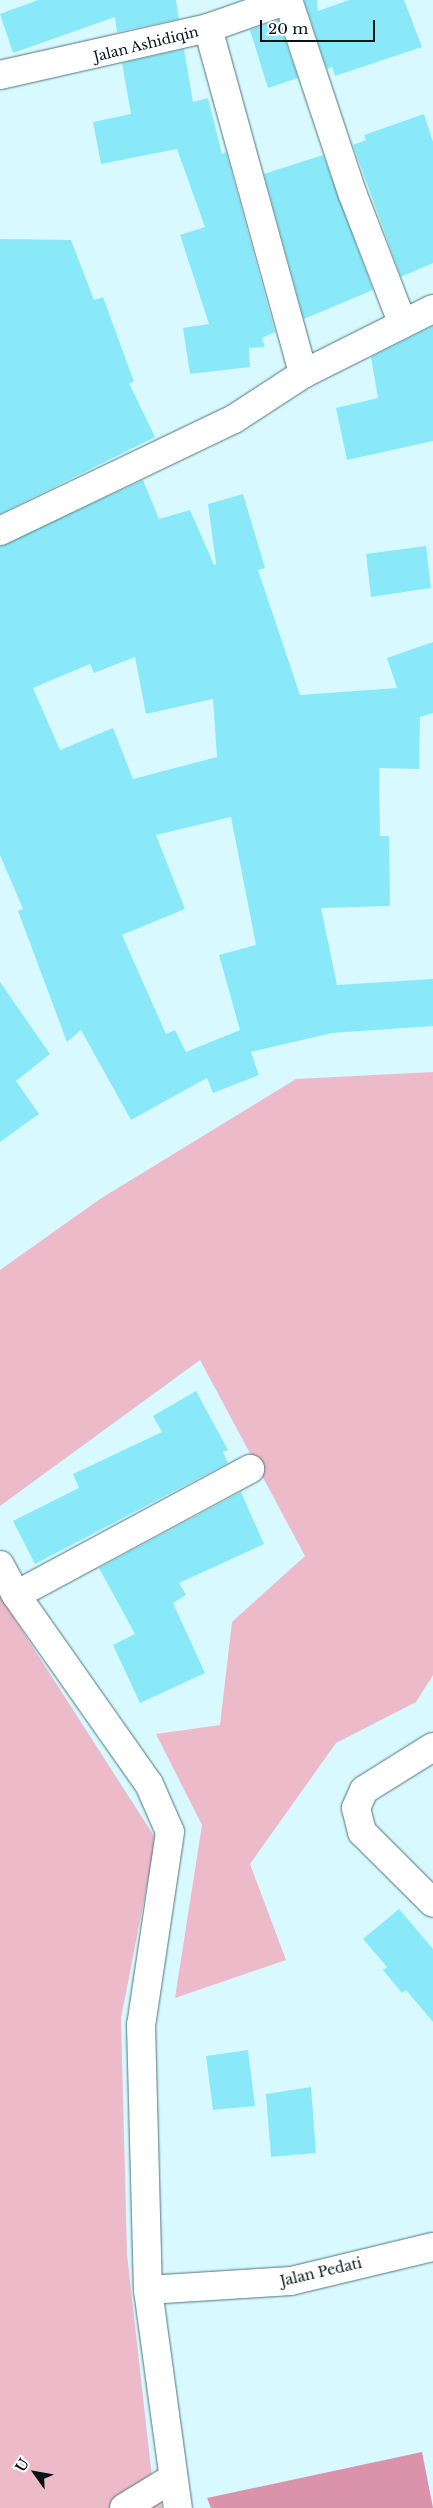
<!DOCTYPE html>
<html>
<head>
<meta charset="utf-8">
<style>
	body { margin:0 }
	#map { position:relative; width:433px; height:2508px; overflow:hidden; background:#d8f9ff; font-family:"Libre Baskerville",serif }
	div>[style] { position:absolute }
	.green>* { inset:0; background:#edbaca }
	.water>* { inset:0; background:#db92ab }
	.building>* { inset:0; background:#89e9f8 }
	.roads { filter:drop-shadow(0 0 1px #4e757b) drop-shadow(0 0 1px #4e757b) }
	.minor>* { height:28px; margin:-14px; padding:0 14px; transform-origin:14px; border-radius:14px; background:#fff }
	span { translate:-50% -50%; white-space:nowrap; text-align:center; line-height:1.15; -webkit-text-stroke:4px #fff; paint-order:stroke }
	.street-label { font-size:14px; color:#051416 }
	.north { position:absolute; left:10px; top:2448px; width:50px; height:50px; -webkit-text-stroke:4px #fff; paint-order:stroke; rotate:302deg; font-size:14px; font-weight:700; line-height:20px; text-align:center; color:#051416 }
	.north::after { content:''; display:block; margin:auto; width:18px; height:22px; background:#051416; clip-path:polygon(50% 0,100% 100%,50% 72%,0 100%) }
	.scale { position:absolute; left:260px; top:20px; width:115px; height:22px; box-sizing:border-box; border:2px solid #051416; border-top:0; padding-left:6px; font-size:15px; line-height:18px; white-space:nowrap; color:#051416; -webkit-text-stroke:4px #fff; paint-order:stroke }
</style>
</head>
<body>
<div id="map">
	<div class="green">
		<i style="clip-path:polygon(433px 1072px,433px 1675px,416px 1702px,336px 1743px,250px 1864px,286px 1960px,175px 1998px,202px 1825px,156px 1734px,220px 1725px,232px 1622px,305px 1556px,200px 1360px,0 1506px,0 1270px,100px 1199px,296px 1079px)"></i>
		<i style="clip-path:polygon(0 1596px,156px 1839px,121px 2018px,127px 2254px,152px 2477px,162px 2508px,0 2508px)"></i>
	</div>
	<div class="water">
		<i style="clip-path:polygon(422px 2452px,433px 2508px,211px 2508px,207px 2498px)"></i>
	</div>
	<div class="building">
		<i style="clip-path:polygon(38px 0,176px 0,179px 19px,117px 32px,115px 17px,13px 53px,0 14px)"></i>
		<i style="clip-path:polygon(304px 0,317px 0,318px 11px,349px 0,404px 0,422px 47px,335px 76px,332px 67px,327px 69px)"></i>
		<i style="clip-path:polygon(278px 20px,298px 78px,268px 88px,250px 30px)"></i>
		<i style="clip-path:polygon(184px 49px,193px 102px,208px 98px,222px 154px,226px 152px,275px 332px,262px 338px,265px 347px,249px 348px,250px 367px,190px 374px,183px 328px,209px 324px,180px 235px,205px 227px,177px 149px,101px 164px,93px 122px,131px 114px,122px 63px)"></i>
		<i style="clip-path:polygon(424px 114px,433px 142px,433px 263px,401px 277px,353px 145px,366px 140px,364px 135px)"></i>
		<i style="clip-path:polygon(323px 155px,373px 290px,304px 319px,264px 174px)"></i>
		<i style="clip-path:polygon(0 239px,71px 240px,94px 300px,103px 297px,134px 382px,129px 383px,155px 437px,0 514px)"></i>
		<i style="clip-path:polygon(433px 326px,433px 441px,347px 460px,336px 408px,378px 398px,371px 357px)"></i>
		<i style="clip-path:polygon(evenodd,143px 480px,159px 519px,190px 510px,214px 565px,216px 564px,208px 504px,243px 494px,265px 568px,258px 570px,300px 695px,397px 688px,387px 658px,433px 642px,433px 713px,420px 717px,419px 769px,379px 768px,380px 836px,389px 836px,390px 906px,321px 908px,337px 985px,433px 979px,433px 1026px,332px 1033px,251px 1052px,259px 1075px,213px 1093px,207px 1078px,131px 1120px,81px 1030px,67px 1042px,18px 911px,23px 909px,0 855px,0 546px,143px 480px,135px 657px,146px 714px,213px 699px,217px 757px,133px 779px,113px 728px,60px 750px,33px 688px,90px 664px,94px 673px,135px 657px,143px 480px,231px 817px,256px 945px,219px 955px,240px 1030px,186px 1052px,175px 1030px,166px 1034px,122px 935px,185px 909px,156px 835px,231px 817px)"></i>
		<i style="clip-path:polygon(426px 546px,431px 588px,371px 597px,366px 554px)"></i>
		<i style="clip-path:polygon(0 982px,50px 1054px,16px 1081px,39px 1114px,0 1142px)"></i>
		<i style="clip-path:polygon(196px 1391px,228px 1450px,223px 1452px,228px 1463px,35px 1564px,13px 1521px,79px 1488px,73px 1474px,162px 1432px,153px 1416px)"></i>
		<i style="clip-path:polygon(241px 1492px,264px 1544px,179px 1583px,186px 1595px,173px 1603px,205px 1673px,140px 1703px,113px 1645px,135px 1634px,99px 1568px)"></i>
		<i style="clip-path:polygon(399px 1909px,433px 1949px,433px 2022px,406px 1990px,402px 1993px,383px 1970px,387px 1967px,363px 1939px)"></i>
		<i style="clip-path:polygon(248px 2050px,255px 2106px,213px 2110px,206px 2056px)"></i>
		<i style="clip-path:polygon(311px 2087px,316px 2153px,271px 2157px,266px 2094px)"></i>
	</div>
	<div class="roads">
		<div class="minor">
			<i style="left:288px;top:0;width:206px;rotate:71.6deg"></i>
			<i style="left:353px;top:195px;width:136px;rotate:68.9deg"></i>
			<i style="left:208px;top:28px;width:359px;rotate:74.6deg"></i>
			<i style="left:0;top:75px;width:213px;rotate:-12.7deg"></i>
			<i style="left:208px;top:28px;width:85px;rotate:-19.3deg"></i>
			<i style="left:0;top:531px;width:259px;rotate:-25.6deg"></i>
			<i style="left:234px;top:419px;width:82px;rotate:-33.1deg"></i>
			<i style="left:303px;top:374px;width:145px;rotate:-26.6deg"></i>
			<i style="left:0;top:1565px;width:34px;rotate:62deg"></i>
			<i style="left:16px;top:1595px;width:231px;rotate:54.9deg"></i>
			<i style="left:149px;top:1784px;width:52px;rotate:66.4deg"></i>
			<i style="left:170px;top:1832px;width:195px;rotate:98.5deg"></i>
			<i style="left:141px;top:2025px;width:265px;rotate:88.5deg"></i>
			<i style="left:148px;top:2290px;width:220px;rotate:82.2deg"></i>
			<i style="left:16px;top:1595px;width:266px;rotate:-28.3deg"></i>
			<i style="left:433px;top:1747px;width:81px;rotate:148.1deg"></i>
			<i style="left:364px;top:1790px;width:20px;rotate:114deg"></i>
			<i style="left:356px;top:1808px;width:25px;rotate:76deg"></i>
			<i style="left:362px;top:1832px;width:100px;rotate:45deg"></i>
			<i style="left:148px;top:2290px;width:143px;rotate:-3.6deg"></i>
			<i style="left:291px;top:2281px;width:146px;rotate:-13.5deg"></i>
			<i style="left:124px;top:2508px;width:57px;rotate:-31.5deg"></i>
		</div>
	</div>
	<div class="street-label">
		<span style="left:146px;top:44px;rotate:-14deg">Jalan Ashidiqin</span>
		<span style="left:321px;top:2272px;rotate:-13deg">Jalan Pedati</span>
	</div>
	<div class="north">U</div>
	<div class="scale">20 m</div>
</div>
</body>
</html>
